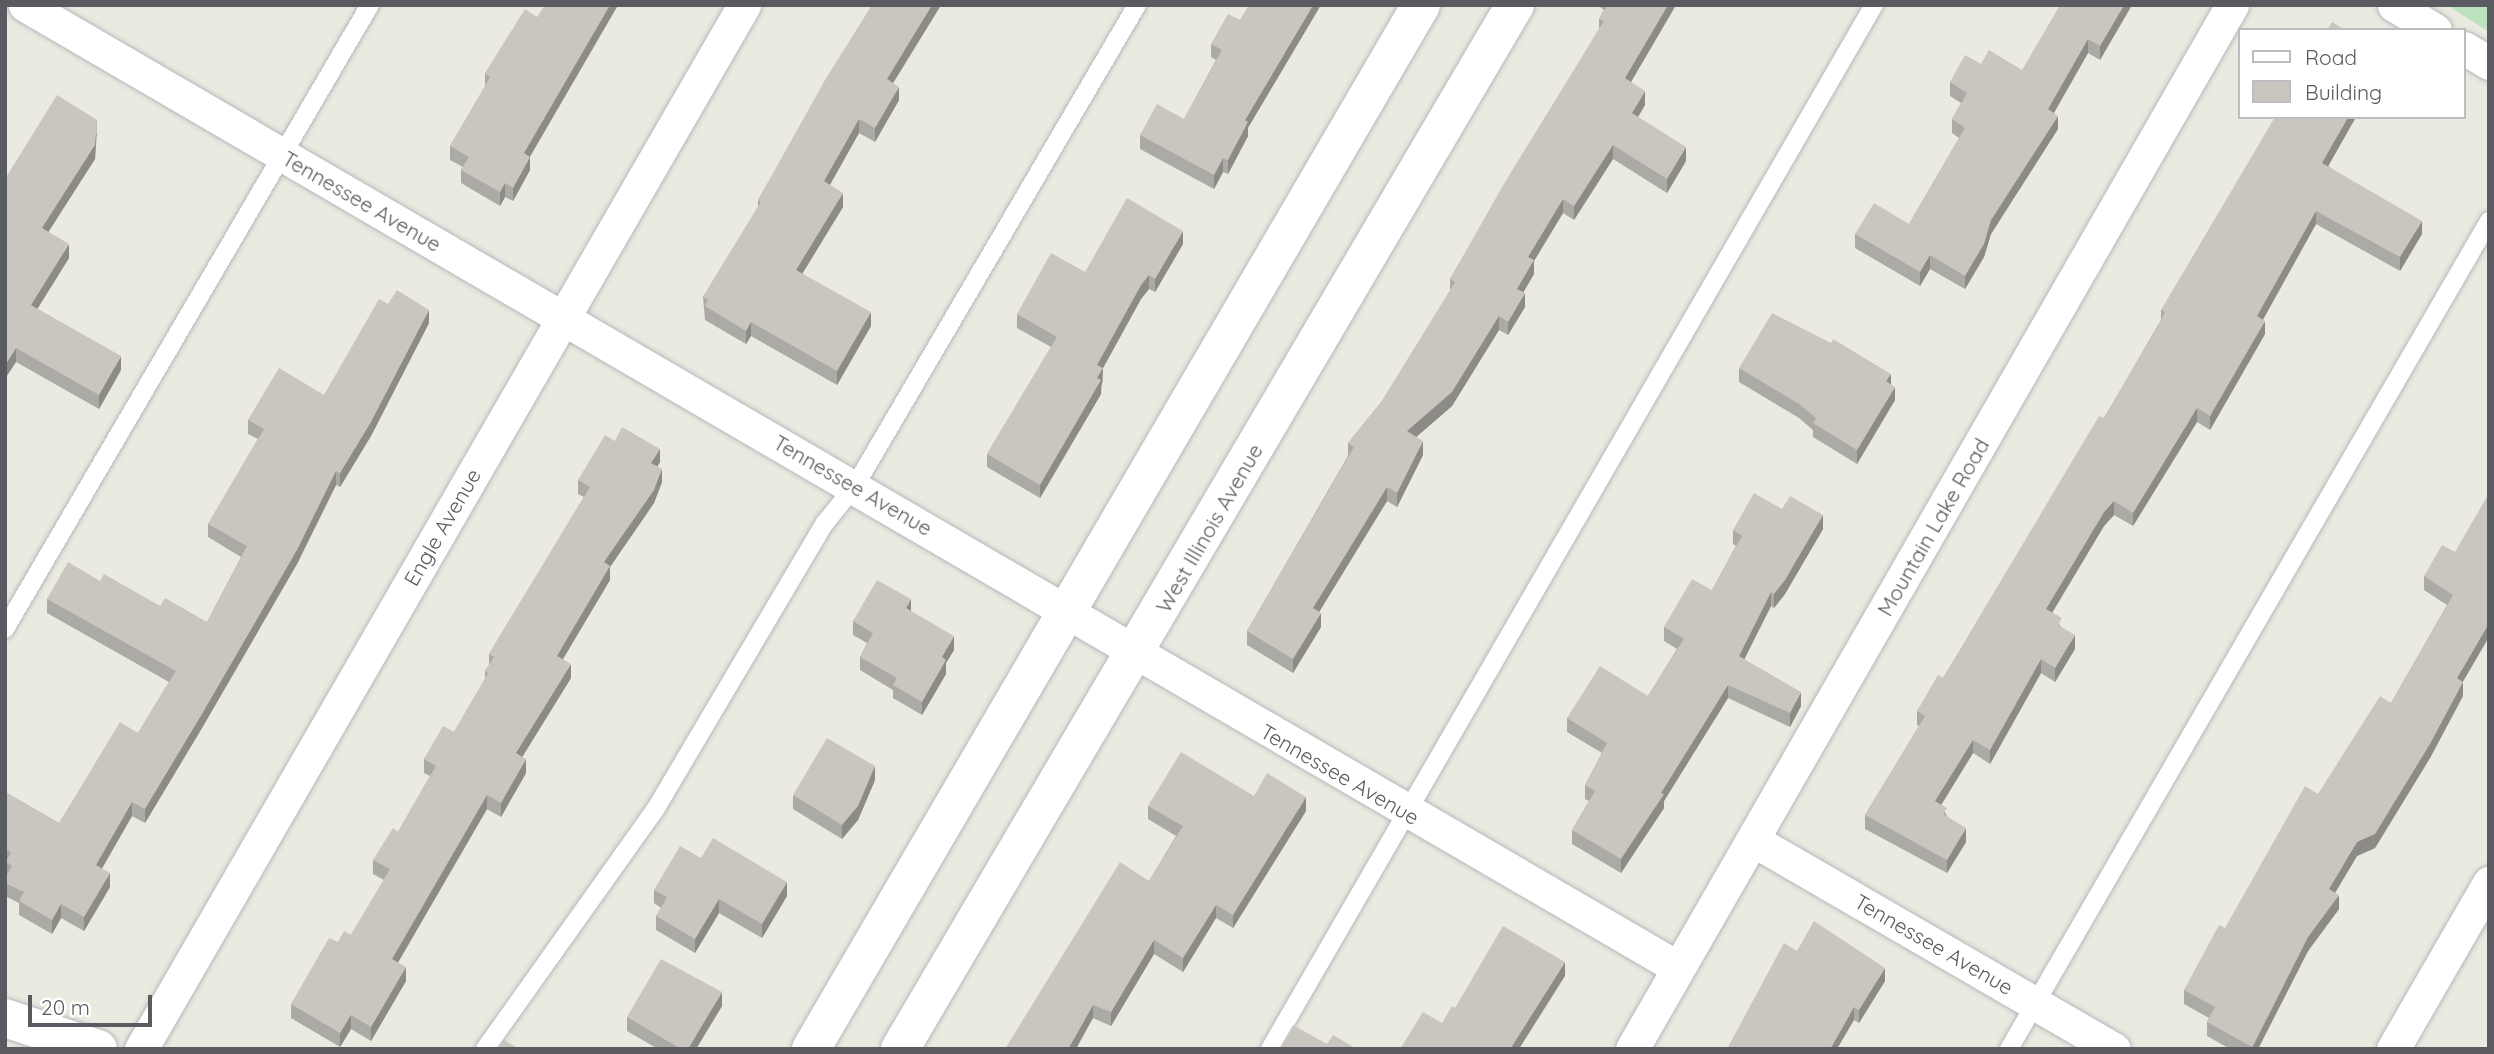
<!DOCTYPE html>
<html>
<head>
<meta charset="utf-8">
<style>
	body { margin:0 }
	#map { position:relative; width:2494px; height:1054px; overflow:hidden; background:#ebeae0; font-family:Quicksand,sans-serif }
	div>[style] { position:absolute }
	.green>* { inset:0; background:#bde2c0 }
	.roads { filter:drop-shadow(0 0 2px #b6b7bc) drop-shadow(0 0 2px #b6b7bc) }
	.service>* { height:18px; margin:-9px; padding:0 9px; transform-origin:9px; border-radius:9px; background:#fff }
	.minor>* { height:33px; margin:-16.5px; padding:0 16.5px; transform-origin:16.5px; border-radius:16.5px; background:#fff }
	.tertiary>* { height:38px; margin:-19px; padding:0 19px; transform-origin:19px; border-radius:19px; background:#fff }
	.secondary>* { height:38px; margin:-19px; padding:0 19px; transform-origin:19px; border-radius:19px; background:#fff }
	.wall>* { inset:0; background:#acaaa4 }
	.shaded-wall>* { inset:0; background:#8c8b86 }
	.building>* { inset:0; background:#c8c6bf }
	span { translate:-50% -50%; white-space:nowrap; text-align:center; line-height:1.15; -webkit-text-stroke:5px #fff; paint-order:stroke }
	.street-label { font-size:21px; color:#595b60 }
	.frame { position:absolute; inset:0; border:7px solid #595b60; pointer-events:none }
	.legend { position:absolute; left:2238px; top:28px; width:228px; height:91px; box-sizing:border-box; background:#fff; border:2px solid #bdbdbf; margin:0; padding:9px 12px; list-style:none; font-size:21px; color:#595b60 }
	.legend li { display:flex; align-items:center; gap:14px; height:35px }
	.legend b { width:35px; border:2px solid #bdbdbf }
	.scale { position:absolute; left:28px; top:995px; width:124px; height:32px; box-sizing:border-box; border:4px solid #595b60; border-top:0; padding-left:9px; font-size:21px; line-height:24px; white-space:nowrap; color:#595b60; -webkit-text-stroke:5px #fff; paint-order:stroke }
</style>
</head>
<body>
<div id="map">
	<div class="green">
		<i style="clip-path:polygon(2447px 5px,2489px 5px,2489px 32px,2467px 18px)"></i>
	</div>
	<div class="roads">
		<div class="service">
			<i style="left:5px;top:629px;width:723px;rotate:-59.68deg"></i>
			<i style="left:485px;top:1049px;width:293px;rotate:-54.6deg"></i>
			<i style="left:655px;top:810px;width:334px;rotate:-59.4deg"></i>
			<i style="left:825px;top:523px;width:48px;rotate:-51deg"></i>
			<i style="left:855px;top:486px;width:558px;rotate:-59.62deg"></i>
			<i style="left:1270px;top:1049px;width:1206px;rotate:-59.95deg"></i>
			<i style="left:2009px;top:1049px;width:957px;rotate:-59.9deg"></i>
		</div>
		<div class="minor">
			<i style="left:25px;top:5px;width:1913px;rotate:30.22deg"></i>
			<i style="left:2394px;top:5px;width:48px;rotate:31.4deg"></i>
			<i style="left:2464px;top:48px;width:29px;rotate:31deg"></i>
			<i style="left:1753px;top:840px;width:417px;rotate:30.1deg"></i>
			<i style="left:141px;top:1049px;width:1206px;rotate:-59.99deg"></i>
			<i style="left:1632px;top:1049px;width:1204px;rotate:-60.11deg"></i>
			<i style="left:2393px;top:1049px;width:192px;rotate:-60deg"></i>
		</div>
		<div class="tertiary">
			<i style="left:5px;top:1018px;width:98px;rotate:18.4deg"></i>
		</div>
		<div class="secondary">
			<i style="left:811px;top:1049px;width:1209px;rotate:-59.7deg"></i>
			<i style="left:900px;top:1049px;width:1212px;rotate:-59.5deg"></i>
		</div>
	</div>
	<div class="wall">
		<i style="clip-path:polygon(618px 5px,530px 156px,530px 170px,513px 201px,505px 197px,500px 206px,461px 183px,461px 170px,463px 167px,450px 160px,450px 146px,485px 87px,485px 73px,537px 17px)"></i>
		<i style="clip-path:polygon(872px 5px,941px 5px,893px 83px,899px 100px,875px 142px,859px 133px,830px 185px,843px 207px,802px 274px,871px 326px,837px 385px,751px 336px,746px 344px,705px 320px,703px 297px,758px 207px,758px 200px)"></i>
		<i style="clip-path:polygon(1601px 5px,1676px 5px,1631px 82px,1645px 105px,1638px 117px,1686px 161px,1667px 193px,1613px 159px,1574px 220px,1563px 213px,1534px 261px,1534px 274px,1523px 293px,1525px 307px,1508px 335px,1499px 330px,1452px 406px,1416px 437px,1423px 455px,1397px 507px,1387px 501px,1319px 612px,1321px 627px,1293px 673px,1247px 645px,1247px 631px,1348px 456px,1348px 443px,1382px 401px,1450px 291px,1450px 279px,1599px 29px,1599px 19px,1604px 10px,1601px 8px)"></i>
		<i style="clip-path:polygon(2132px 5px,2100px 60px,2088px 53px,2054px 113px,2058px 129px,1991px 234px,1984px 257px,1965px 289px,1930px 269px,1920px 286px,1855px 248px,1855px 234px,1909px 224px,1959px 138px,1952px 133px,1952px 119px,1961px 103px,1950px 96px,1950px 82px,1981px 64px,2022px 70px)"></i>
		<i style="clip-path:polygon(1240px 20px,1248px 136px,1228px 174px,1223px 172px,1214px 189px,1140px 149px,1140px 135px,1184px 119px,1216px 60px,1211px 57px,1211px 44px)"></i>
		<i style="clip-path:polygon(2356px 117px,2328px 166px,2422px 234px,2400px 271px,2316px 224px,2263px 320px,2265px 334px,2210px 430px,2197px 422px,2133px 526px,2114px 515px,2104px 526px,2052px 613px,2075px 649px,2055px 682px,2041px 673px,1990px 764px,1973px 753px,1941px 805px,1947px 816px,1966px 842px,1947px 873px,1865px 829px,1865px 815px,1919px 726px,1917px 725px,1917px 711px,1943px 678px,2104px 418px,2161px 320px,2161px 310px)"></i>
		<i style="clip-path:polygon(97px 133px,95px 159px,48px 232px,69px 258px,37px 309px,121px 370px,99px 409px,16px 362px,5px 179px)"></i>
		<i style="clip-path:polygon(1183px 244px,1155px 292px,1149px 289px,1141px 299px,1103px 368px,1103px 382px,1101px 385px,1101px 394px,1040px 498px,987px 467px,987px 454px,1051px 347px,1017px 328px,1017px 314px,1085px 272px)"></i>
		<i style="clip-path:polygon(388px 304px,429px 323px,371px 436px,340px 487px,336px 485px,297px 564px,202px 728px,145px 823px,132px 816px,102px 868px,110px 887px,84px 931px,61px 918px,52px 934px,19px 915px,19px 903px,5px 896px,5px 792px,59px 823px,138px 733px,169px 682px,47px 613px,47px 599px,100px 581px,160px 606px,207px 622px,241px 557px,208px 537px,208px 524px,258px 439px,248px 434px,248px 420px,324px 395px)"></i>
		<i style="clip-path:polygon(1739px 368px,1891px 384px,1895px 400px,1857px 464px,1813px 437px,1813px 430px,1799px 418px,1739px 382px)"></i>
		<i style="clip-path:polygon(615px 441px,660px 462px,657px 466px,662px 482px,654px 503px,610px 567px,610px 580px,563px 659px,571px 678px,522px 757px,526px 773px,501px 817px,487px 809px,398px 962px,406px 981px,371px 1041px,351px 1029px,340px 1047px,291px 1018px,291px 1004px,338px 942px,351px 935px,384px 880px,373px 874px,373px 860px,398px 832px,430px 776px,424px 773px,424px 759px,454px 732px,485px 679px,485px 671px,489px 665px,489px 654px,584px 497px,578px 494px,578px 480px)"></i>
		<i style="clip-path:polygon(1782px 509px,1823px 529px,1785px 594px,1774px 608px,1771px 606px,1744px 659px,1801px 706px,1790px 727px,1728px 698px,1664px 801px,1664px 808px,1621px 873px,1572px 844px,1572px 830px,1589px 801px,1585px 799px,1585px 785px,1602px 753px,1567px 732px,1567px 718px,1648px 696px,1677px 649px,1664px 641px,1664px 627px,1712px 590px,1736px 546px,1733px 544px,1733px 530px)"></i>
		<i style="clip-path:polygon(2455px 552px,2463px 696px,2430px 758px,2375px 848px,2357px 856px,2335px 893px,2339px 909px,2308px 951px,2258px 1049px,2230px 1049px,2207px 1036px,2207px 1022px,2209px 1018px,2184px 1004px,2184px 990px,2318px 794px,2391px 703px,2447px 605px,2424px 590px,2424px 576px)"></i>
		<i style="clip-path:polygon(911px 611px,954px 650px,946px 663px,946px 674px,922px 715px,893px 698px,893px 690px,860px 670px,860px 657px,867px 643px,853px 635px,853px 621px)"></i>
		<i style="clip-path:polygon(875px 780px,858px 820px,842px 839px,793px 809px,793px 795px)"></i>
		<i style="clip-path:polygon(1254px 796px,1306px 811px,1233px 928px,1216px 918px,1183px 972px,1154px 954px,1111px 1026px,1093px 1018px,1005px 1049px,1149px 881px,1176px 836px,1148px 819px,1148px 806px)"></i>
		<i style="clip-path:polygon(701px 858px,787px 896px,762px 938px,719px 913px,695px 953px,656px 930px,656px 916px,661px 908px,654px 903px,654px 890px)"></i>
		<i style="clip-path:polygon(1797px 951px,1885px 981px,1859px 1023px,1854px 1020px)"></i>
		<i style="clip-path:polygon(722px 1006px,696px 1049px,658px 1049px,627px 1031px,627px 1017px)"></i>
	</div>
	<div class="shaded-wall">
		<i style="clip-path:polygon(610px 5px,618px 5px,524px 167px,524px 153px)"></i>
		<i style="clip-path:polygon(932px 5px,941px 5px,887px 93px,887px 79px)"></i>
		<i style="clip-path:polygon(1313px 5px,1321px 5px,1248px 128px,1248px 136px,1228px 174px,1228px 160px,1245px 120px)"></i>
		<i style="clip-path:polygon(1668px 5px,1676px 5px,1625px 92px,1625px 78px)"></i>
		<i style="clip-path:polygon(2124px 5px,2132px 5px,2100px 60px,2100px 46px)"></i>
		<i style="clip-path:polygon(2088px 39px,2088px 53px,2048px 123px,2048px 109px)"></i>
		<i style="clip-path:polygon(899px 87px,899px 100px,875px 142px,875px 128px)"></i>
		<i style="clip-path:polygon(1645px 91px,1645px 105px,1632px 127px,1632px 113px)"></i>
		<i style="clip-path:polygon(2058px 116px,2058px 129px,1991px 234px,1984px 257px,1965px 289px,1965px 276px,1991px 220px)"></i>
		<i style="clip-path:polygon(2348px 117px,2356px 117px,2322px 177px,2322px 163px)"></i>
		<i style="clip-path:polygon(859px 119px,859px 133px,824px 195px,824px 181px)"></i>
		<i style="clip-path:polygon(97px 120px,95px 159px,42px 242px,42px 228px)"></i>
		<i style="clip-path:polygon(1613px 145px,1613px 159px,1574px 220px,1574px 206px)"></i>
		<i style="clip-path:polygon(1686px 147px,1686px 161px,1667px 193px,1667px 179px)"></i>
		<i style="clip-path:polygon(530px 157px,530px 170px,513px 201px,513px 188px)"></i>
		<i style="clip-path:polygon(1223px 158px,1223px 172px,1214px 189px,1214px 175px)"></i>
		<i style="clip-path:polygon(505px 183px,505px 197px,500px 206px,500px 192px)"></i>
		<i style="clip-path:polygon(843px 193px,843px 207px,796px 284px,796px 270px)"></i>
		<i style="clip-path:polygon(1563px 199px,1563px 213px,1534px 261px,1534px 274px,1517px 303px,1517px 289px,1528px 257px)"></i>
		<i style="clip-path:polygon(2316px 211px,2316px 224px,2257px 330px,2257px 316px)"></i>
		<i style="clip-path:polygon(2422px 221px,2422px 234px,2400px 271px,2400px 257px)"></i>
		<i style="clip-path:polygon(1183px 231px,1183px 244px,1155px 292px,1155px 279px)"></i>
		<i style="clip-path:polygon(69px 244px,69px 258px,31px 319px,31px 305px)"></i>
		<i style="clip-path:polygon(1930px 255px,1930px 269px,1920px 286px,1920px 272px)"></i>
		<i style="clip-path:polygon(1149px 275px,1149px 289px,1141px 299px,1097px 379px,1097px 365px,1141px 285px)"></i>
		<i style="clip-path:polygon(1525px 293px,1525px 307px,1508px 335px,1508px 322px)"></i>
		<i style="clip-path:polygon(429px 310px,429px 323px,371px 436px,340px 487px,340px 473px)"></i>
		<i style="clip-path:polygon(871px 312px,871px 326px,837px 385px,837px 371px)"></i>
		<i style="clip-path:polygon(1499px 316px,1499px 330px,1452px 406px,1407px 445px,1407px 431px)"></i>
		<i style="clip-path:polygon(2265px 321px,2265px 334px,2210px 430px,2210px 416px)"></i>
		<i style="clip-path:polygon(751px 322px,751px 336px,746px 344px,746px 331px)"></i>
		<i style="clip-path:polygon(16px 348px,16px 362px,5px 379px,5px 365px)"></i>
		<i style="clip-path:polygon(121px 356px,121px 370px,99px 409px,99px 395px)"></i>
		<i style="clip-path:polygon(1103px 368px,1101px 394px,1040px 498px,1040px 485px)"></i>
		<i style="clip-path:polygon(1891px 374px,1891px 388px,1886px 381px)"></i>
		<i style="clip-path:polygon(1895px 387px,1895px 400px,1857px 464px,1857px 450px)"></i>
		<i style="clip-path:polygon(2197px 408px,2197px 422px,2133px 526px,2133px 513px)"></i>
		<i style="clip-path:polygon(1423px 441px,1423px 455px,1397px 507px,1397px 493px)"></i>
		<i style="clip-path:polygon(660px 449px,660px 462px,651px 477px,651px 463px)"></i>
		<i style="clip-path:polygon(662px 469px,662px 482px,654px 503px,610px 567px,610px 580px,557px 669px,557px 656px,604px 562px)"></i>
		<i style="clip-path:polygon(336px 471px,336px 485px,297px 564px,202px 728px,145px 823px,145px 809px)"></i>
		<i style="clip-path:polygon(1387px 487px,1387px 501px,1313px 622px,1313px 608px)"></i>
		<i style="clip-path:polygon(2114px 501px,2114px 515px,2104px 526px,2046px 623px,2046px 609px,2104px 512px)"></i>
		<i style="clip-path:polygon(1823px 515px,1823px 529px,1785px 594px,1774px 608px,1774px 594px)"></i>
		<i style="clip-path:polygon(1771px 592px,1771px 606px,1739px 670px,1739px 656px)"></i>
		<i style="clip-path:polygon(911px 599px,911px 613px,906px 608px)"></i>
		<i style="clip-path:polygon(1321px 613px,1321px 627px,1293px 673px,1293px 659px)"></i>
		<i style="clip-path:polygon(2489px 623px,2489px 637px,2457px 692px,2457px 678px)"></i>
		<i style="clip-path:polygon(2075px 635px,2075px 649px,2055px 682px,2055px 668px)"></i>
		<i style="clip-path:polygon(954px 636px,954px 650px,946px 663px,946px 674px,922px 715px,922px 702px,942px 657px)"></i>
		<i style="clip-path:polygon(2041px 659px,2041px 673px,1990px 764px,1990px 750px)"></i>
		<i style="clip-path:polygon(571px 664px,571px 678px,516px 767px,516px 753px)"></i>
		<i style="clip-path:polygon(2463px 682px,2463px 696px,2430px 758px,2375px 848px,2357px 856px,2329px 903px,2329px 889px,2357px 842px)"></i>
		<i style="clip-path:polygon(1728px 685px,1728px 698px,1664px 801px,1664px 808px,1621px 873px,1621px 859px,1661px 793px)"></i>
		<i style="clip-path:polygon(1801px 692px,1801px 706px,1790px 727px,1790px 713px)"></i>
		<i style="clip-path:polygon(1973px 740px,1973px 753px,1935px 815px,1935px 801px)"></i>
		<i style="clip-path:polygon(526px 759px,526px 773px,501px 817px,501px 803px)"></i>
		<i style="clip-path:polygon(875px 766px,875px 780px,858px 820px,842px 839px,842px 825px)"></i>
		<i style="clip-path:polygon(487px 795px,487px 809px,392px 973px,392px 959px)"></i>
		<i style="clip-path:polygon(1306px 797px,1306px 811px,1233px 928px,1233px 915px)"></i>
		<i style="clip-path:polygon(132px 802px,132px 816px,96px 879px,96px 865px)"></i>
		<i style="clip-path:polygon(1966px 828px,1966px 842px,1947px 873px,1947px 860px)"></i>
		<i style="clip-path:polygon(110px 873px,110px 887px,84px 931px,84px 917px)"></i>
		<i style="clip-path:polygon(787px 882px,787px 896px,762px 938px,762px 924px)"></i>
		<i style="clip-path:polygon(2339px 895px,2339px 909px,2308px 951px,2258px 1049px,2252px 1049px,2308px 937px)"></i>
		<i style="clip-path:polygon(719px 899px,719px 913px,695px 953px,695px 939px)"></i>
		<i style="clip-path:polygon(61px 904px,61px 918px,52px 934px,52px 920px)"></i>
		<i style="clip-path:polygon(1216px 905px,1216px 918px,1183px 972px,1183px 958px)"></i>
		<i style="clip-path:polygon(1154px 940px,1154px 954px,1111px 1026px,1111px 1012px)"></i>
		<i style="clip-path:polygon(1565px 962px,1565px 976px,1519px 1049px,1510px 1049px)"></i>
		<i style="clip-path:polygon(406px 967px,406px 981px,371px 1041px,371px 1027px)"></i>
		<i style="clip-path:polygon(1885px 968px,1885px 981px,1859px 1023px,1859px 1010px)"></i>
		<i style="clip-path:polygon(722px 992px,722px 1006px,696px 1049px,688px 1049px)"></i>
		<i style="clip-path:polygon(1093px 1005px,1093px 1018px,1076px 1049px,1068px 1049px)"></i>
		<i style="clip-path:polygon(1854px 1007px,1854px 1020px,1837px 1049px,1830px 1049px)"></i>
		<i style="clip-path:polygon(351px 1015px,351px 1029px,340px 1047px,340px 1033px)"></i>
	</div>
	<div class="building">
		<i style="clip-path:polygon(545px 5px,610px 5px,524px 153px,530px 157px,513px 188px,505px 183px,500px 192px,461px 170px,469px 157px,450px 146px,490px 77px,485px 73px,525px 9px,537px 17px)"></i>
		<i style="clip-path:polygon(872px 5px,932px 5px,887px 79px,899px 87px,875px 128px,859px 119px,824px 181px,843px 193px,796px 270px,871px 312px,837px 371px,751px 322px,746px 331px,705px 306px,708px 300px,703px 297px,761px 202px,758px 200px,825px 80px)"></i>
		<i style="clip-path:polygon(1249px 5px,1313px 5px,1245px 120px,1248px 122px,1228px 160px,1223px 158px,1214px 175px,1140px 135px,1157px 104px,1184px 119px,1222px 50px,1211px 44px,1228px 14px,1240px 20px)"></i>
		<i style="clip-path:polygon(1608px 5px,1668px 5px,1625px 78px,1645px 91px,1632px 113px,1686px 147px,1667px 179px,1613px 145px,1574px 206px,1563px 199px,1528px 257px,1534px 260px,1517px 289px,1525px 293px,1508px 322px,1499px 316px,1452px 392px,1407px 431px,1423px 441px,1397px 493px,1387px 487px,1313px 608px,1321px 613px,1293px 659px,1247px 631px,1354px 447px,1348px 443px,1382px 401px,1455px 282px,1450px 279px,1505px 182px,1604px 21px,1599px 19px)"></i>
		<i style="clip-path:polygon(2060px 5px,2124px 5px,2100px 46px,2088px 39px,2048px 109px,2058px 116px,1991px 220px,1984px 244px,1965px 276px,1930px 255px,1920px 272px,1855px 234px,1874px 203px,1909px 224px,1965px 128px,1952px 119px,1967px 93px,1950px 82px,1965px 55px,1981px 64px,1989px 50px,2022px 70px)"></i>
		<i style="clip-path:polygon(2332px 22px,2345px 30px,2327px 30px)"></i>
		<i style="clip-path:polygon(57px 95px,97px 120px,95px 145px,42px 228px,69px 244px,31px 305px,121px 356px,99px 395px,16px 348px,5px 365px,5px 179px)"></i>
		<i style="clip-path:polygon(2275px 117px,2348px 117px,2322px 163px,2422px 221px,2400px 257px,2316px 211px,2257px 316px,2265px 321px,2210px 416px,2197px 408px,2133px 513px,2114px 501px,2104px 512px,2046px 609px,2062px 618px,2058px 625px,2075px 635px,2055px 668px,2041px 659px,1990px 750px,1973px 740px,1935px 801px,1947px 808px,1943px 814px,1966px 828px,1947px 860px,1865px 815px,1925px 716px,1917px 711px,1938px 675px,1943px 678px,2099px 416px,2104px 418px,2157px 328px,2165px 312px,2161px 310px)"></i>
		<i style="clip-path:polygon(1127px 198px,1183px 231px,1155px 279px,1149px 275px,1141px 285px,1097px 365px,1103px 368px,1097px 378px,1101px 380px,1040px 485px,987px 454px,1057px 337px,1017px 314px,1051px 253px,1085px 272px)"></i>
		<i style="clip-path:polygon(397px 290px,429px 310px,371px 422px,340px 473px,336px 471px,297px 550px,202px 714px,145px 809px,132px 802px,96px 865px,110px 873px,84px 917px,61px 904px,52px 920px,19px 901px,24px 892px,5px 883px,5px 878px,12px 866px,6px 862px,11px 852px,5px 849px,5px 792px,59px 823px,120px 722px,138px 733px,176px 671px,47px 599px,68px 562px,100px 581px,104px 574px,160px 606px,165px 598px,207px 622px,247px 546px,208px 524px,264px 429px,248px 420px,279px 368px,324px 395px,379px 299px,388px 304px)"></i>
		<i style="clip-path:polygon(1772px 313px,1831px 343px,1833px 339px,1891px 374px,1886px 381px,1895px 387px,1857px 450px,1813px 423px,1816px 418px,1799px 404px,1739px 368px)"></i>
		<i style="clip-path:polygon(622px 427px,660px 449px,651px 463px,662px 469px,654px 490px,604px 562px,610px 566px,557px 656px,571px 664px,516px 753px,526px 759px,501px 803px,487px 795px,392px 959px,406px 967px,371px 1027px,351px 1015px,340px 1033px,291px 1004px,329px 938px,338px 942px,344px 931px,351px 935px,390px 869px,373px 860px,393px 828px,398px 832px,436px 766px,424px 759px,443px 726px,454px 732px,488px 673px,485px 671px,494px 657px,489px 654px,590px 487px,578px 480px,605px 435px,615px 441px)"></i>
		<i style="clip-path:polygon(1754px 493px,1782px 509px,1790px 496px,1823px 515px,1785px 580px,1774px 594px,1771px 592px,1739px 656px,1801px 692px,1790px 713px,1728px 685px,1661px 793px,1664px 794px,1621px 859px,1572px 830px,1595px 791px,1585px 785px,1607px 743px,1567px 718px,1600px 666px,1648px 696px,1684px 639px,1664px 627px,1692px 579px,1712px 590px,1742px 536px,1733px 530px)"></i>
		<i style="clip-path:polygon(2489px 493px,2489px 623px,2457px 678px,2463px 682px,2430px 744px,2375px 834px,2357px 842px,2329px 889px,2339px 895px,2308px 937px,2252px 1047px,2207px 1022px,2215px 1007px,2184px 990px,2219px 925px,2225px 928px,2305px 786px,2318px 794px,2380px 696px,2391px 703px,2453px 595px,2424px 576px,2442px 545px,2455px 552px)"></i>
		<i style="clip-path:polygon(877px 580px,911px 599px,906px 608px,954px 636px,942px 657px,946px 660px,922px 702px,893px 685px,897px 678px,860px 657px,873px 633px,853px 621px)"></i>
		<i style="clip-path:polygon(827px 738px,875px 766px,858px 806px,842px 825px,793px 795px)"></i>
		<i style="clip-path:polygon(1181px 752px,1254px 796px,1267px 773px,1306px 797px,1233px 915px,1216px 905px,1183px 958px,1154px 940px,1111px 1012px,1093px 1005px,1068px 1049px,1005px 1049px,1120px 862px,1149px 881px,1183px 826px,1148px 806px)"></i>
		<i style="clip-path:polygon(713px 838px,787px 882px,762px 924px,719px 899px,695px 939px,656px 916px,667px 897px,654px 890px,680px 846px,701px 858px)"></i>
		<i style="clip-path:polygon(1814px 921px,1885px 968px,1859px 1010px,1854px 1007px,1830px 1049px,1727px 1049px,1784px 943px,1797px 951px)"></i>
		<i style="clip-path:polygon(1503px 926px,1565px 962px,1510px 1049px,1400px 1049px,1423px 1012px,1442px 1023px,1452px 1006px,1455px 1008px)"></i>
		<i style="clip-path:polygon(661px 959px,722px 992px,688px 1049px,681px 1049px,627px 1017px)"></i>
		<i style="clip-path:polygon(1293px 1025px,1327px 1044px,1333px 1035px,1357px 1049px,1279px 1049px)"></i>
		<i style="clip-path:polygon(504px 1040px,519px 1049px,498px 1049px)"></i>
	</div>
	<div class="street-label">
		<span style="left:362px;top:201px;rotate:30deg">Tennessee Avenue</span>
		<span style="left:853px;top:485px;rotate:30deg">Tennessee Avenue</span>
		<span style="left:442px;top:527px;rotate:-60deg">Engle Avenue</span>
		<span style="left:1933px;top:527px;rotate:-60deg">Mountain Lake Road</span>
		<span style="left:1209px;top:528px;rotate:-60deg">West Illinois Avenue</span>
		<span style="left:1340px;top:774px;rotate:30deg">Tennessee Avenue</span>
		<span style="left:1934px;top:944px;rotate:30deg">Tennessee Avenue</span>
	</div>
	<div class="frame"></div>
	<ul class="legend">
	<li><b style="height:9px;background:#fff"></b>Road</li>
	<li><b style="height:19px;background:#c8c6bf"></b>Building</li>
	</ul>
	<div class="scale">20 m</div>
</div>
</body>
</html>
